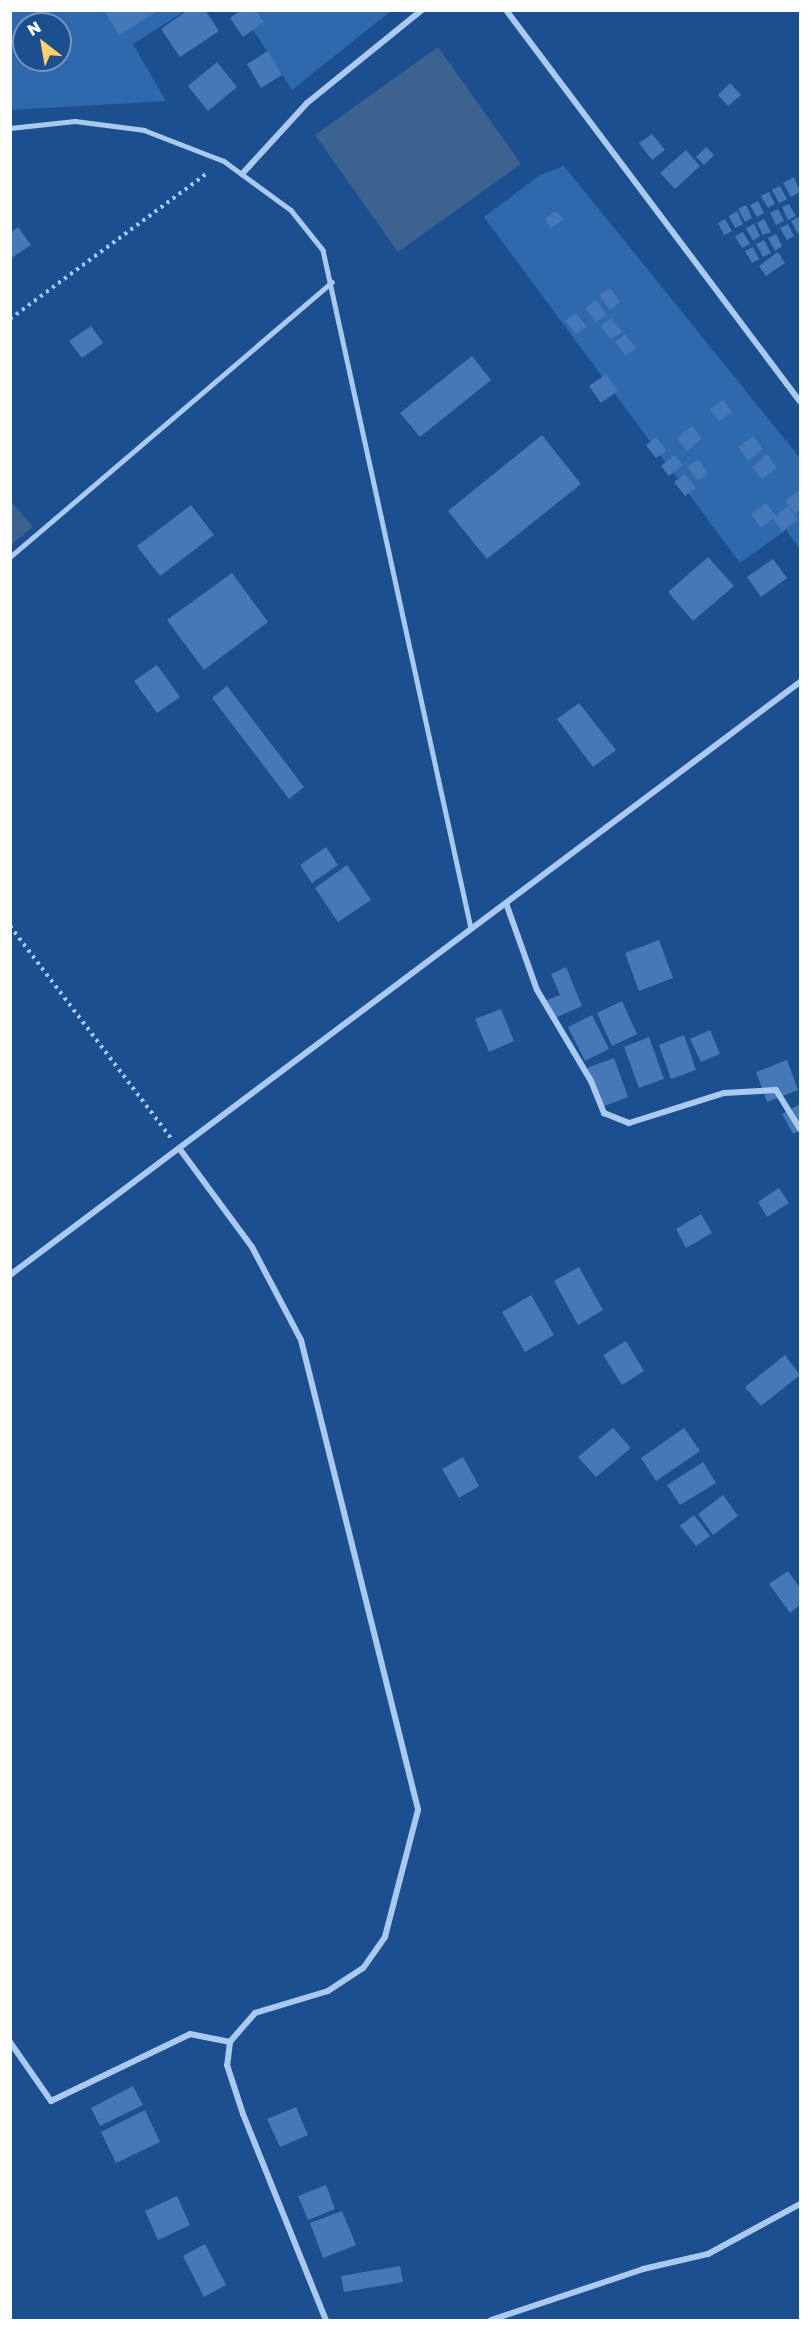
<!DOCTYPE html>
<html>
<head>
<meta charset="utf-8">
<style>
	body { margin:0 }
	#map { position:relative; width:811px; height:2331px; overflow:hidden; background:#1b4f8f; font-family:"Golos Text",sans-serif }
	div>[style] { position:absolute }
	.green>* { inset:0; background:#2e69ad }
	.water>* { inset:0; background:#3c6290 }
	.building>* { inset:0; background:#4478b7 }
	.path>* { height:4px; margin-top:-2px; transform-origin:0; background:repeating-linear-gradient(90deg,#a9c9ee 0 3px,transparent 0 7.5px) }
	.service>* { height:4.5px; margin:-2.25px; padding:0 2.25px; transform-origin:2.25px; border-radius:2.25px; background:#a9c9ee }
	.minor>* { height:6px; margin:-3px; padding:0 3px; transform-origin:3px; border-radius:3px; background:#a9c9ee }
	span { translate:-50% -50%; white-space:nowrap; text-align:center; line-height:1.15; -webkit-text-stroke:6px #1b4f8f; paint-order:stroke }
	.frame { position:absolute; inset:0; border:12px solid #fff; pointer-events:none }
	.north { position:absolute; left:12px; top:12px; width:60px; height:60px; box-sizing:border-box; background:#1b4f8f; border:2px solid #7695bc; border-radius:50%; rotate:329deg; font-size:16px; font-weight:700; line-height:24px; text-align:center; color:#fff }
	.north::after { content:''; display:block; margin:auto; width:21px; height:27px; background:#ffd166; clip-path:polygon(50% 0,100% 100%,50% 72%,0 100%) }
</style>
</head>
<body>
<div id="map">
	<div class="green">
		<i style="clip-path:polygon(evenodd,10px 11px,185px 11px,133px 44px,166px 101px,11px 110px,10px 11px,24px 24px,60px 24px,60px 60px,24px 60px,24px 24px)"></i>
		<i style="clip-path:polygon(241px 11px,391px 11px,292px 90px)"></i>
		<i style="clip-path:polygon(564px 166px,800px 458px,800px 549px,786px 530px,740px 563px,484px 217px,540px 175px)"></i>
	</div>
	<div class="water">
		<i style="clip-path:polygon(438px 47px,521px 164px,398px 252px,315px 135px)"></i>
		<i style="clip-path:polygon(10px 500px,33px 527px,11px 545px,10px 545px)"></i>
	</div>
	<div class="building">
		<i style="clip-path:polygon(32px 10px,53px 10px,38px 20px)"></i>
		<i style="clip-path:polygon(104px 10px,153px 10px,155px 13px,119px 35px)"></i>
		<i style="clip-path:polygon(188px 10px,205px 10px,219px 31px,180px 57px,161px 29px)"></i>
		<i style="clip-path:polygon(241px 10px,256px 10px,264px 22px,243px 37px,230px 18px)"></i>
		<i style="clip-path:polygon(268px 51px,282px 75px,261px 88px,247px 64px)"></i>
		<i style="clip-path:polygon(217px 62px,237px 87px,208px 111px,188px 86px)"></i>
		<i style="clip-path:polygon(730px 83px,741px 95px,728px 106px,718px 95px)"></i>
		<i style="clip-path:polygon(652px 134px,665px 150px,652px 160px,639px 143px)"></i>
		<i style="clip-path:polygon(706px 147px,714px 155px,704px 165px,696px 157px)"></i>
		<i style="clip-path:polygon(686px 150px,700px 166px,675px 189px,660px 173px)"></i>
		<i style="clip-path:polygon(794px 177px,800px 192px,791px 197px,783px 183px)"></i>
		<i style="clip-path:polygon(780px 186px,787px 199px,779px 203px,772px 190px)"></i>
		<i style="clip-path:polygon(769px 192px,775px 204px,768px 208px,761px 196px)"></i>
		<i style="clip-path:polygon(758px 201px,764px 213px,757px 217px,750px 205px)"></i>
		<i style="clip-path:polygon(789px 204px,796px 216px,788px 220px,782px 207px)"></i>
		<i style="clip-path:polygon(746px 205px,752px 218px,745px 222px,738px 209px)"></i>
		<i style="clip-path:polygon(778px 209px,784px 221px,776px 225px,770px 213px)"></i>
		<i style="clip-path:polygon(556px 211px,563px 220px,551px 228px,545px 219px)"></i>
		<i style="clip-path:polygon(737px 211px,743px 224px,735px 228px,729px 216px)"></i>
		<i style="clip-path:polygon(799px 217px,800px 232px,798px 234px,791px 221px)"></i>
		<i style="clip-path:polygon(725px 219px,732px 231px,724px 235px,718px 223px)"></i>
		<i style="clip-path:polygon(764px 219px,771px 232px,763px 235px,757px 223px)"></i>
		<i style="clip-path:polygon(754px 224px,760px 236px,753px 241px,746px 228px)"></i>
		<i style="clip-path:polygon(788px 224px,794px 236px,787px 240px,780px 228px)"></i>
		<i style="clip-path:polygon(18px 227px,31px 245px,10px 259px,10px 233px)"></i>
		<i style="clip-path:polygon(743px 232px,750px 244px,742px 248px,735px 236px)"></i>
		<i style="clip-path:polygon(776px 234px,782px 246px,775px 251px,768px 238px)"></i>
		<i style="clip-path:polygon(764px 240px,771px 253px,763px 257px,756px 244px)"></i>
		<i style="clip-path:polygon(753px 247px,759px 259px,752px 263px,745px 251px)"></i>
		<i style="clip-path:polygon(778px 252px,785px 263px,766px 276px,759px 266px)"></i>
		<i style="clip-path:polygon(610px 288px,620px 302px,610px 310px,599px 295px)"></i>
		<i style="clip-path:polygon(596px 300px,607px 315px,596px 322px,585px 308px)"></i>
		<i style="clip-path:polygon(576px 313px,587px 327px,576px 334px,565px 321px)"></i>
		<i style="clip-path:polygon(611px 318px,622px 332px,611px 339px,600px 326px)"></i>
		<i style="clip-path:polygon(91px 326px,103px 343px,82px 358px,69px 341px)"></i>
		<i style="clip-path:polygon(625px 334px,636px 348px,626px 356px,615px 342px)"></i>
		<i style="clip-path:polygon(472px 356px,491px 380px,420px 437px,400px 413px)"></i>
		<i style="clip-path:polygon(606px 374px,618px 391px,601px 403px,589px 386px)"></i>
		<i style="clip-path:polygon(723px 400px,732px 412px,719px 421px,710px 409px)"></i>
		<i style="clip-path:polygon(692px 426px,702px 439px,687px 451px,677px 438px)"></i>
		<i style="clip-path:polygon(542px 435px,581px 484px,487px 559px,448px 511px)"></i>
		<i style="clip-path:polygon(753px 436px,763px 449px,748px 461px,738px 447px)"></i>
		<i style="clip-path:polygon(656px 437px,667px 451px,656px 458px,646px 445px)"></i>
		<i style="clip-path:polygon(767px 454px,777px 468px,762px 479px,752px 467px)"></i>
		<i style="clip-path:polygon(675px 455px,683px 465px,669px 476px,661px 466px)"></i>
		<i style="clip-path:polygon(698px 459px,708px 473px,698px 481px,687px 467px)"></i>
		<i style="clip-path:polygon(685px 474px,696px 488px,685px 496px,674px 482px)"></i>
		<i style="clip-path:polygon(800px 489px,800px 510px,795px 514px,785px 501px)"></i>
		<i style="clip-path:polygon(766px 503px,776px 516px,788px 506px,798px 520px,782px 531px,773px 518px,761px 528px,751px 514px)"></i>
		<i style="clip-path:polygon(191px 505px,214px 535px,160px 576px,137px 546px)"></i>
		<i style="clip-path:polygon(708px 557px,734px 586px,693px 621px,668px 592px)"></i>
		<i style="clip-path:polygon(773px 559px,787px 578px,761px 597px,747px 577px)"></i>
		<i style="clip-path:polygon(232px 573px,268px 622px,204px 670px,167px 620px)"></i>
		<i style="clip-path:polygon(157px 665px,180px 697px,157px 713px,134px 681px)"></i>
		<i style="clip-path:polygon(227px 686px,304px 787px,289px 799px,212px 698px)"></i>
		<i style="clip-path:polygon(579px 703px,616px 750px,593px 767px,557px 719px)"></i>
		<i style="clip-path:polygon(326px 847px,338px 865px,312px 883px,300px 865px)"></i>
		<i style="clip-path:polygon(347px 865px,371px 900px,338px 922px,315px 888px)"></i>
		<i style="clip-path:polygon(659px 940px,673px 978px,639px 991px,625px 953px)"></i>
		<i style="clip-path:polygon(566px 967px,582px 1006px,555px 1018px,547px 1000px,560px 995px,551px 974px)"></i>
		<i style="clip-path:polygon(622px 1001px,637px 1034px,612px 1046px,597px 1013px)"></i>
		<i style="clip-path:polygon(501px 1009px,514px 1041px,489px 1052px,475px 1019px)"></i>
		<i style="clip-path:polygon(592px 1015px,609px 1049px,585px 1061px,568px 1027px)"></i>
		<i style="clip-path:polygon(710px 1030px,720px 1054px,701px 1062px,690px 1039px)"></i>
		<i style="clip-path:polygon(684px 1035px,696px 1070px,671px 1079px,659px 1045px)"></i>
		<i style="clip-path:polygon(649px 1037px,664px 1079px,639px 1088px,624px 1047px)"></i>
		<i style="clip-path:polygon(614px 1058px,628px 1097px,602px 1107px,587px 1068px)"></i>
		<i style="clip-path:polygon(787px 1060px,798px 1090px,767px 1102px,756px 1072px)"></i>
		<i style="clip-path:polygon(800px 1104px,800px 1130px,793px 1134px,782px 1114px)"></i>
		<i style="clip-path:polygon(779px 1188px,789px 1203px,767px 1217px,758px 1202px)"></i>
		<i style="clip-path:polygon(701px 1214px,712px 1233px,686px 1248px,676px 1229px)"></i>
		<i style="clip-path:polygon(579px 1267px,603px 1310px,578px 1325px,554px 1281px)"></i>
		<i style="clip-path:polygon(531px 1295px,554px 1335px,525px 1352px,502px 1312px)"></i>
		<i style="clip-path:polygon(626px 1341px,644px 1371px,622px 1385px,603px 1355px)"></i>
		<i style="clip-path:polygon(785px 1355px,800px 1375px,761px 1406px,745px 1387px)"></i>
		<i style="clip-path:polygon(613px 1428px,631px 1448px,596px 1477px,578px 1457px)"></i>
		<i style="clip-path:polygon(684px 1428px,700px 1451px,656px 1481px,641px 1458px)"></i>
		<i style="clip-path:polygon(463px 1457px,479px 1486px,459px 1498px,442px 1469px)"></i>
		<i style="clip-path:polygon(703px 1462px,716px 1483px,680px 1505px,667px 1485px)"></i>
		<i style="clip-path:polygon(723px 1495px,738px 1516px,713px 1535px,698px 1514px)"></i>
		<i style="clip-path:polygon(694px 1515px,710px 1536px,696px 1546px,680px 1526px)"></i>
		<i style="clip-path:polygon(788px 1571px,800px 1588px,800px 1605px,790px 1613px,769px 1584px)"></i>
		<i style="clip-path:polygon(133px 2086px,143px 2105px,100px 2126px,91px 2108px)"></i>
		<i style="clip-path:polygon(296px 2107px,308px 2135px,280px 2147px,267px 2119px)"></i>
		<i style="clip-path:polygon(145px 2110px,160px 2142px,116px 2163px,101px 2132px)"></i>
		<i style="clip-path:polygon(326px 2185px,335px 2209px,308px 2220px,298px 2196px)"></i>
		<i style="clip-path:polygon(177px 2196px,190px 2225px,158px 2240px,145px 2211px)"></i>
		<i style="clip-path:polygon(342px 2211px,356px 2245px,323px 2258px,310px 2223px)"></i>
		<i style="clip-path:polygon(205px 2244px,226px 2285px,204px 2297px,183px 2256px)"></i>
		<i style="clip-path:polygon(400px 2266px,403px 2282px,344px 2292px,341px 2276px)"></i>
	</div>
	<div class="path">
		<i style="left:10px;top:319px;width:247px;rotate:-36.5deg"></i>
		<i style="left:10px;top:926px;width:266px;rotate:52.8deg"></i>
	</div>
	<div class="service">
		<i style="left:10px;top:128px;width:65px;rotate:-6.1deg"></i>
		<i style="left:75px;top:121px;width:70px;rotate:7.4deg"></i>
		<i style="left:144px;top:130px;width:86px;rotate:21.2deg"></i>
		<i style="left:224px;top:161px;width:83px;rotate:36.2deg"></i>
		<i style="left:291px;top:210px;width:51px;rotate:51.3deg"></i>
		<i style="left:323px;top:250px;width:694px;rotate:77.69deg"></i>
		<i style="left:10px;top:557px;width:423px;rotate:-40.5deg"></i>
	</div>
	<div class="minor">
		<i style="left:506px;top:10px;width:489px;rotate:53.1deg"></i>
		<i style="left:242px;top:174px;width:96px;rotate:-47.5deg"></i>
		<i style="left:307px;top:103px;width:148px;rotate:-39deg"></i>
		<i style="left:506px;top:903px;width:92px;rotate:70.4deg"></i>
		<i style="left:537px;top:990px;width:106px;rotate:59.3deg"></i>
		<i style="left:591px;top:1081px;width:35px;rotate:68deg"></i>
		<i style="left:604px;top:1113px;width:27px;rotate:22deg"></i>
		<i style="left:629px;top:1123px;width:100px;rotate:-17.5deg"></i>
		<i style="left:724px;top:1093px;width:52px;rotate:-3.3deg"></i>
		<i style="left:776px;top:1090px;width:46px;rotate:58.4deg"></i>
		<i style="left:179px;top:1148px;width:123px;rotate:53.6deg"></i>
		<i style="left:252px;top:1247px;width:105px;rotate:62.2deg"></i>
		<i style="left:301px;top:1340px;width:484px;rotate:76deg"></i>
		<i style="left:418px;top:1810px;width:131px;rotate:104.6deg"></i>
		<i style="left:385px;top:1937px;width:38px;rotate:125deg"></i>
		<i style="left:363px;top:1968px;width:42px;rotate:146.7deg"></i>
		<i style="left:328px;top:1991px;width:76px;rotate:163.2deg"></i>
		<i style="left:255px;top:2013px;width:38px;rotate:131deg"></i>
		<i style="left:230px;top:2042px;width:23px;rotate:97deg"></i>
		<i style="left:227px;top:2065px;width:52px;rotate:71.9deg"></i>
		<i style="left:243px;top:2114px;width:222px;rotate:68.1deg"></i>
		<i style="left:10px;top:1275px;width:988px;rotate:-36.89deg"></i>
		<i style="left:10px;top:2042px;width:72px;rotate:55.2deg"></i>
		<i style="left:51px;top:2101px;width:154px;rotate:-25.7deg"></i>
		<i style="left:190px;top:2034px;width:41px;rotate:11.3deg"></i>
		<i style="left:491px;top:2320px;width:160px;rotate:-18.5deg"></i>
		<i style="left:643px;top:2269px;width:67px;rotate:-13deg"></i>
		<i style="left:708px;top:2254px;width:105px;rotate:-28.5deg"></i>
	</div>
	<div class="frame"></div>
	<div class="north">N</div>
</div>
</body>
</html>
